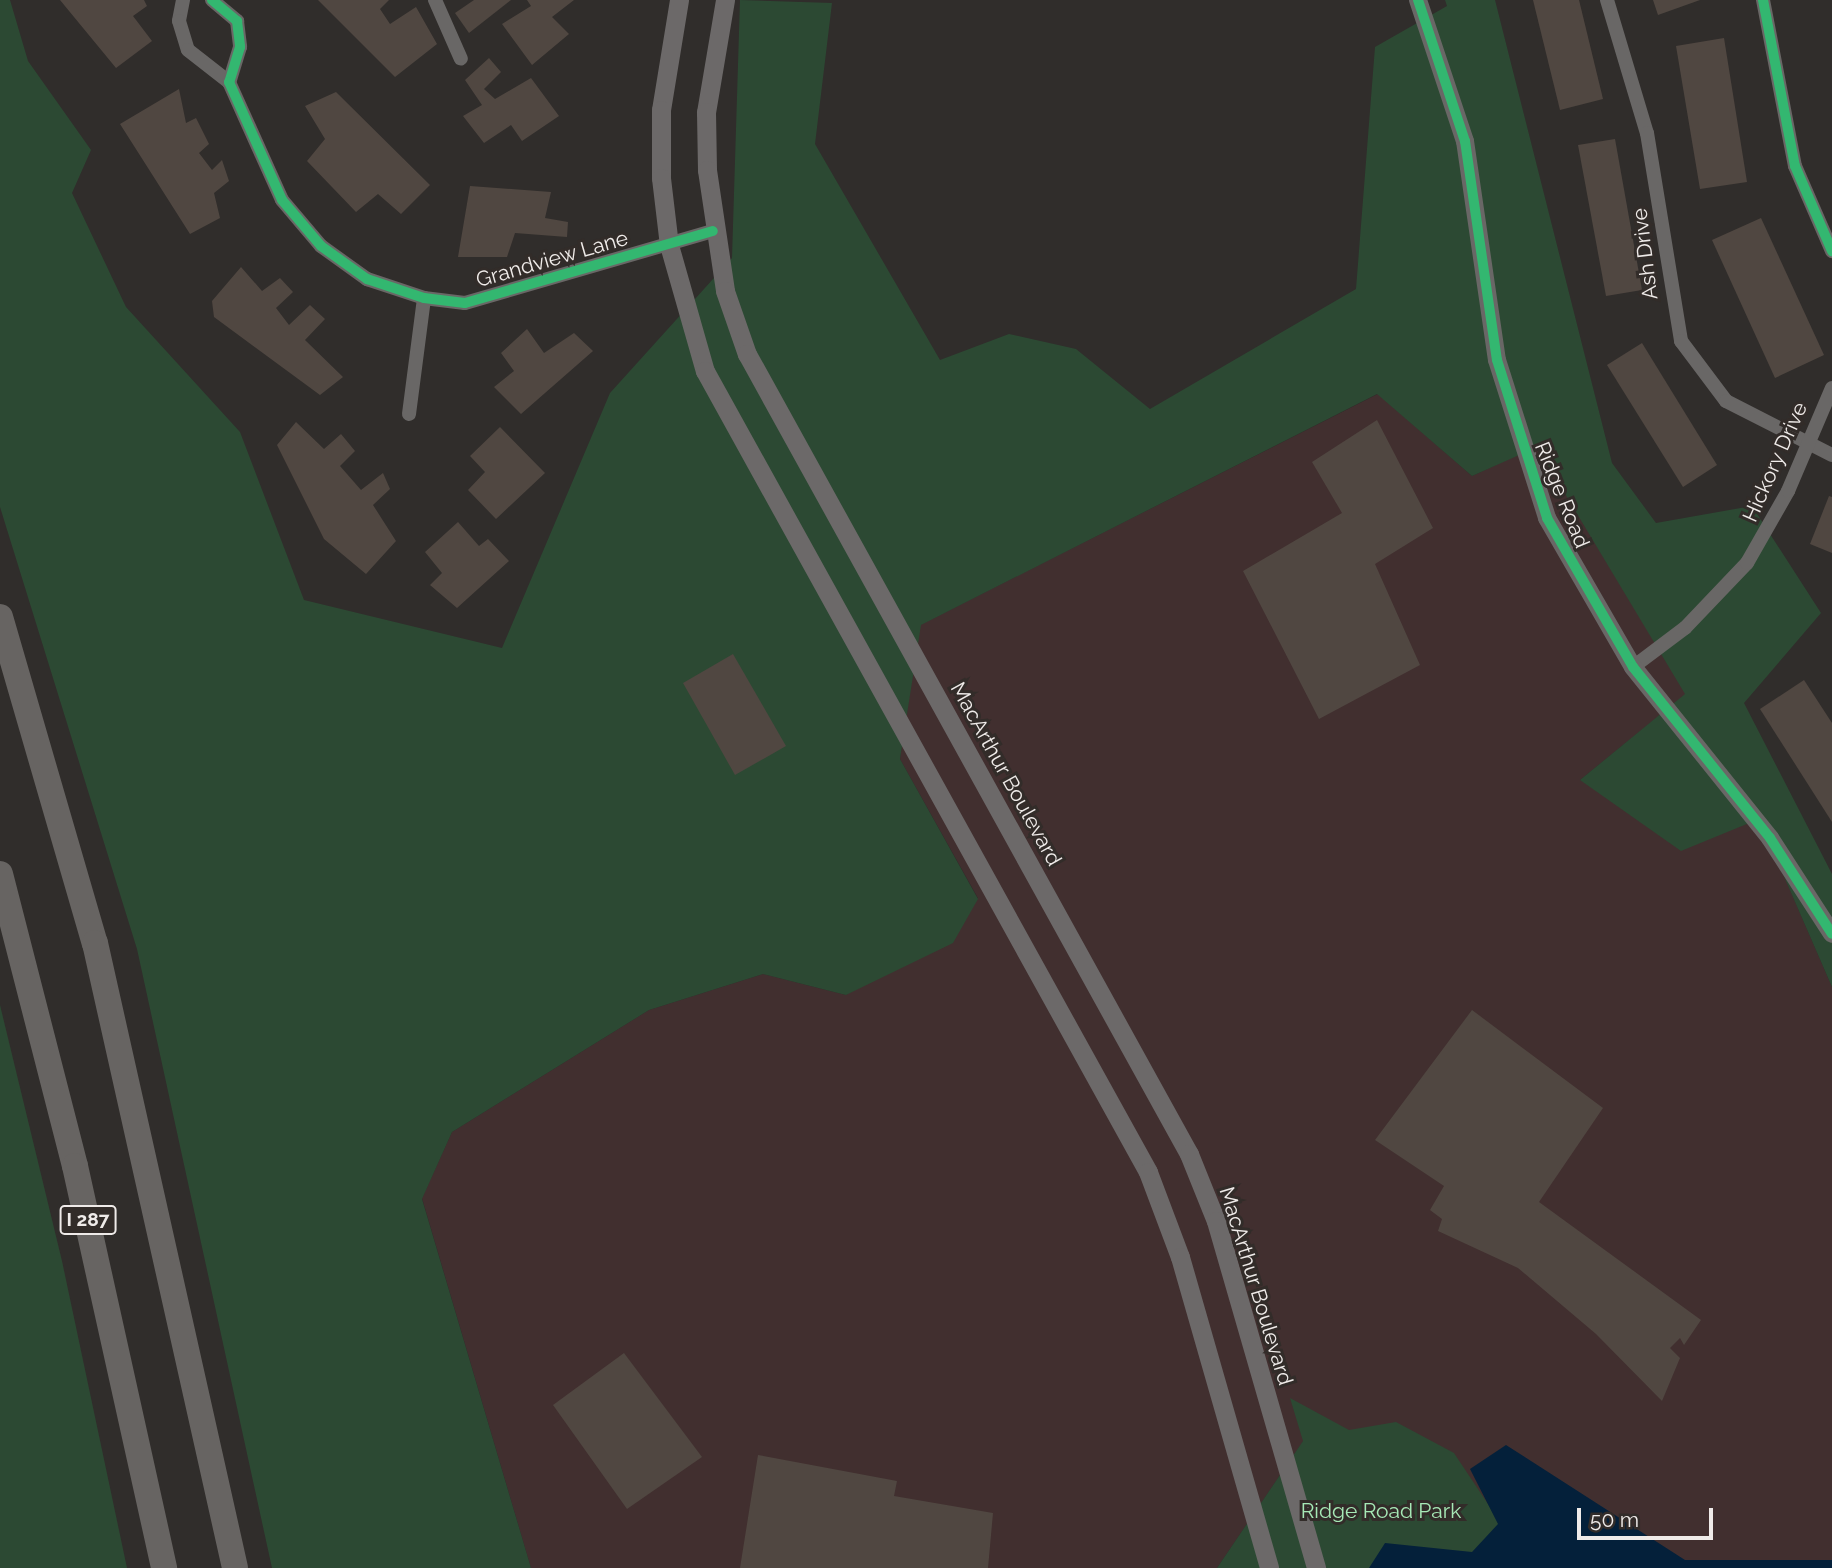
<!DOCTYPE html>
<html>
<head>
<meta charset="utf-8">
<style>
	body { margin:0 }
	#map { position:relative; width:1832px; height:1568px; overflow:hidden; background:#302d2b; font-family:Raleway,sans-serif }
	div>[style] { position:absolute }
	.commercial>* { inset:0; background:#412f2f }
	.green>* { inset:0; background:#2c4933 }
	.water>* { inset:0; background:#04203a }
	.building>* { inset:0; background:#504741 }
	.minor>* { height:14px; margin:-7px; padding:0 7px; transform-origin:7px; border-radius:7px; background:#696766 }
	.tertiary>* { height:18px; margin:-9px; padding:0 9px; transform-origin:9px; border-radius:9px; background:#696766 }
	.secondary>* { height:19px; margin:-9.5px; padding:0 9.5px; transform-origin:9.5px; border-radius:9.5px; background:#6c6969 }
	.motorway>* { height:26px; margin:-13px; padding:0 13px; transform-origin:13px; border-radius:13px; background:#676462 }
	.cycleway>* { height:10px; margin:-5px; padding:0 5px; transform-origin:5px; border-radius:5px; background:#33b770 }
	span { translate:-50% -50%; white-space:nowrap; text-align:center; line-height:1.15; -webkit-text-stroke:6px #322c29; paint-order:stroke }
	.shield-label span { padding:2px 5px; background:#322c29; border:2px solid; border-radius:5px; -webkit-text-stroke-width:0 }
	.shield-label { font-size:19px; color:#efebe9; font-weight:700 }
	.street-label { font-size:21px; color:#efebe9 }
	.park-label { font-size:21px; color:#a6e9b6 }
	.scale { position:absolute; left:1577px; top:1508px; width:136px; height:32px; box-sizing:border-box; border:4px solid #efebe9; border-top:0; padding-left:9px; font-size:21px; line-height:24px; white-space:nowrap; color:#efebe9; -webkit-text-stroke:5px #322c29; paint-order:stroke }
</style>
</head>
<body>
<div id="map">
	<div class="commercial">
		<i style="clip-path:polygon(1378px 394px,1472px 476px,1537px 446px,1686px 694px,1580px 780px,1759px 818px,1832px 987px,1832px 1568px,1369px 1568px,1306px 1437px,1217px 1568px,531px 1568px,422px 1198px,452px 1132px,649px 1010px,763px 974px,846px 995px,978px 898px,900px 759px,920px 625px)"></i>
	</div>
	<div class="green">
		<i style="clip-path:polygon(0 0,10px 0,28px 61px,91px 150px,72px 193px,126px 307px,240px 432px,304px 600px,502px 648px,610px 393px,732px 258px,740px 0,832px 3px,815px 144px,940px 360px,1009px 334px,1076px 349px,1150px 409px,1356px 289px,1375px 47px,1447px 6px,1445px 0,1495px 0,1612px 463px,1656px 523px,1752px 506px,1821px 613px,1744px 703px,1832px 874px,1832px 987px,1759px 819px,1681px 851px,1580px 780px,1685px 694px,1537px 447px,1472px 476px,1377px 394px,921px 625px,900px 759px,978px 899px,953px 943px,846px 995px,763px 974px,649px 1010px,452px 1132px,422px 1199px,531px 1568px,272px 1568px,137px 949px,0 507px)"></i>
		<i style="clip-path:polygon(0 1005px,62px 1261px,127px 1568px,0 1568px)"></i>
		<i style="clip-path:polygon(1290px 1398px,1349px 1430px,1396px 1422px,1454px 1453px,1490px 1507px,1601px 1568px,1217px 1568px,1303px 1441px)"></i>
	</div>
	<div class="water">
		<i style="clip-path:polygon(1506px 1445px,1685px 1560px,1832px 1560px,1832px 1568px,1369px 1568px,1385px 1543px,1472px 1552px,1498px 1524px,1470px 1469px)"></i>
	</div>
	<div class="building">
		<i style="clip-path:polygon(60px 0,144px 0,147px 6px,133px 16px,152px 41px,116px 68px)"></i>
		<i style="clip-path:polygon(318px 0,389px 0,380px 9px,390px 24px,416px 7px,437px 44px,395px 77px)"></i>
		<i style="clip-path:polygon(474px 0,511px 0,469px 33px,455px 13px)"></i>
		<i style="clip-path:polygon(527px 0,574px 0,552px 17px,569px 34px,532px 65px,502px 24px,531px 6px)"></i>
		<i style="clip-path:polygon(1533px 0,1579px 0,1603px 99px,1560px 110px)"></i>
		<i style="clip-path:polygon(1653px 0,1700px 0,1658px 15px)"></i>
		<i style="clip-path:polygon(1724px 38px,1747px 182px,1700px 189px,1676px 46px)"></i>
		<i style="clip-path:polygon(489px 58px,501px 72px,484px 89px,495px 99px,531px 78px,559px 116px,522px 141px,511px 125px,484px 143px,463px 116px,482px 105px,465px 80px)"></i>
		<i style="clip-path:polygon(179px 89px,186px 123px,196px 118px,209px 144px,199px 153px,212px 170px,222px 160px,229px 181px,214px 193px,220px 218px,190px 234px,120px 124px)"></i>
		<i style="clip-path:polygon(336px 92px,430px 185px,401px 214px,378px 194px,356px 212px,307px 161px,325px 139px,305px 106px)"></i>
		<i style="clip-path:polygon(1615px 139px,1642px 290px,1606px 296px,1578px 145px)"></i>
		<i style="clip-path:polygon(470px 186px,551px 192px,545px 218px,568px 222px,567px 237px,515px 233px,507px 257px,458px 257px)"></i>
		<i style="clip-path:polygon(1761px 218px,1824px 355px,1775px 378px,1712px 240px)"></i>
		<i style="clip-path:polygon(241px 267px,262px 291px,280px 278px,293px 292px,276px 308px,289px 325px,310px 305px,325px 319px,305px 340px,343px 377px,320px 395px,214px 317px,212px 301px)"></i>
		<i style="clip-path:polygon(527px 329px,544px 353px,574px 333px,593px 351px,521px 414px,494px 387px,514px 371px,501px 353px)"></i>
		<i style="clip-path:polygon(1642px 343px,1717px 465px,1683px 487px,1607px 365px)"></i>
		<i style="clip-path:polygon(1377px 420px,1433px 528px,1375px 564px,1420px 665px,1319px 719px,1243px 571px,1342px 513px,1312px 462px)"></i>
		<i style="clip-path:polygon(296px 422px,324px 449px,341px 434px,355px 451px,340px 466px,361px 490px,383px 473px,390px 489px,373px 505px,396px 541px,366px 574px,324px 539px,277px 445px)"></i>
		<i style="clip-path:polygon(500px 427px,545px 473px,496px 519px,468px 490px,485px 472px,470px 456px)"></i>
		<i style="clip-path:polygon(1829px 496px,1832px 497px,1832px 553px,1810px 544px)"></i>
		<i style="clip-path:polygon(458px 522px,479px 546px,488px 539px,509px 561px,457px 608px,430px 585px,442px 573px,425px 552px)"></i>
		<i style="clip-path:polygon(733px 654px,786px 746px,735px 775px,683px 683px)"></i>
		<i style="clip-path:polygon(1804px 680px,1832px 723px,1832px 822px,1760px 709px)"></i>
		<i style="clip-path:polygon(1472px 1010px,1603px 1108px,1539px 1202px,1701px 1320px,1684px 1345px,1680px 1338px,1670px 1348px,1680px 1358px,1662px 1401px,1596px 1334px,1518px 1268px,1438px 1231px,1442px 1219px,1430px 1210px,1444px 1186px,1375px 1140px)"></i>
		<i style="clip-path:polygon(624px 1353px,702px 1457px,627px 1509px,553px 1405px)"></i>
		<i style="clip-path:polygon(758px 1455px,897px 1481px,894px 1496px,993px 1513px,988px 1568px,740px 1568px)"></i>
	</div>
	<div class="minor">
		<i style="left:183px;top:0;width:21px;rotate:101deg"></i>
		<i style="left:179px;top:21px;width:30px;rotate:73deg"></i>
		<i style="left:188px;top:50px;width:52px;rotate:38deg"></i>
		<i style="left:212px;top:0;width:33px;rotate:40deg"></i>
		<i style="left:237px;top:21px;width:26px;rotate:83deg"></i>
		<i style="left:240px;top:47px;width:37px;rotate:107deg"></i>
		<i style="left:229px;top:82px;width:129px;rotate:65.8deg"></i>
		<i style="left:282px;top:200px;width:60px;rotate:49.7deg"></i>
		<i style="left:321px;top:246px;width:57px;rotate:35.7deg"></i>
		<i style="left:367px;top:279px;width:60px;rotate:18.4deg"></i>
		<i style="left:424px;top:298px;width:41px;rotate:7deg"></i>
		<i style="left:465px;top:303px;width:258px;rotate:-16.2deg"></i>
		<i style="left:435px;top:0;width:64px;rotate:66.2deg"></i>
		<i style="left:1607px;top:0;width:139px;rotate:73.3deg"></i>
		<i style="left:1647px;top:133px;width:211px;rotate:80.7deg"></i>
		<i style="left:1681px;top:341px;width:75px;rotate:53.1deg"></i>
		<i style="left:1726px;top:401px;width:119px;rotate:27deg"></i>
		<i style="left:1763px;top:0;width:169px;rotate:79.1deg"></i>
		<i style="left:1795px;top:166px;width:93px;rotate:66.5deg"></i>
		<i style="left:409px;top:414px;width:117px;rotate:-82.6deg"></i>
		<i style="left:1633px;top:667px;width:65px;rotate:-36.9deg"></i>
		<i style="left:1685px;top:628px;width:90px;rotate:-46.4deg"></i>
		<i style="left:1747px;top:563px;width:83px;rotate:-60.3deg"></i>
		<i style="left:1788px;top:491px;width:112px;rotate:-66.9deg"></i>
	</div>
	<div class="tertiary">
		<i style="left:1418px;top:0;width:149px;rotate:71.6deg"></i>
		<i style="left:1465px;top:141px;width:221px;rotate:81.7deg"></i>
		<i style="left:1497px;top:360px;width:166px;rotate:72.4deg"></i>
		<i style="left:1547px;top:518px;width:172px;rotate:60deg"></i>
		<i style="left:1633px;top:667px;width:219px;rotate:51.3deg"></i>
		<i style="left:1770px;top:838px;width:114px;rotate:57.1deg"></i>
	</div>
	<div class="secondary">
		<i style="left:679px;top:0;width:111px;rotate:99.3deg"></i>
		<i style="left:661px;top:110px;width:68px;rotate:90deg"></i>
		<i style="left:661px;top:178px;width:67px;rotate:83.2deg"></i>
		<i style="left:669px;top:245px;width:131px;rotate:74.1deg"></i>
		<i style="left:705px;top:371px;width:915px;rotate:61.05deg"></i>
		<i style="left:1148px;top:1172px;width:91px;rotate:69.4deg"></i>
		<i style="left:1180px;top:1257px;width:323px;rotate:74deg"></i>
		<i style="left:725px;top:0;width:114px;rotate:99.6deg"></i>
		<i style="left:706px;top:112px;width:58px;rotate:89deg"></i>
		<i style="left:707px;top:170px;width:122px;rotate:81.5deg"></i>
		<i style="left:725px;top:291px;width:67px;rotate:70.8deg"></i>
		<i style="left:747px;top:354px;width:914px;rotate:61.08deg"></i>
		<i style="left:1189px;top:1154px;width:72px;rotate:68.1deg"></i>
		<i style="left:1216px;top:1221px;width:361px;rotate:73.9deg"></i>
	</div>
	<div class="motorway">
		<i style="left:0;top:617px;width:340px;rotate:73.8deg"></i>
		<i style="left:95px;top:943px;width:640px;rotate:77.37deg"></i>
		<i style="left:0;top:874px;width:301px;rotate:75.6deg"></i>
		<i style="left:75px;top:1166px;width:412px;rotate:77.5deg"></i>
	</div>
	<div class="cycleway">
		<i style="left:212px;top:0;width:33px;rotate:40deg"></i>
		<i style="left:237px;top:21px;width:26px;rotate:83deg"></i>
		<i style="left:240px;top:47px;width:37px;rotate:107deg"></i>
		<i style="left:229px;top:82px;width:129px;rotate:65.8deg"></i>
		<i style="left:282px;top:200px;width:60px;rotate:49.7deg"></i>
		<i style="left:321px;top:246px;width:57px;rotate:35.7deg"></i>
		<i style="left:367px;top:279px;width:60px;rotate:18.4deg"></i>
		<i style="left:424px;top:298px;width:41px;rotate:7deg"></i>
		<i style="left:465px;top:303px;width:258px;rotate:-16.2deg"></i>
		<i style="left:1418px;top:0;width:149px;rotate:71.6deg"></i>
		<i style="left:1465px;top:141px;width:221px;rotate:81.7deg"></i>
		<i style="left:1497px;top:360px;width:166px;rotate:72.4deg"></i>
		<i style="left:1547px;top:518px;width:172px;rotate:60deg"></i>
		<i style="left:1633px;top:667px;width:219px;rotate:51.3deg"></i>
		<i style="left:1770px;top:838px;width:114px;rotate:57.1deg"></i>
		<i style="left:1763px;top:0;width:169px;rotate:79.1deg"></i>
		<i style="left:1795px;top:166px;width:93px;rotate:66.5deg"></i>
	</div>
	<div class="shield-label">
		<span style="left:88px;top:1220px">I 287</span>
	</div>
	<div class="street-label">
		<span style="left:1645px;top:254px;rotate:-97deg">Ash Drive</span>
		<span style="left:552px;top:259px;rotate:-16deg">Grandview Lane</span>
		<span style="left:1775px;top:462px;rotate:-66deg">Hickory Drive</span>
		<span style="left:1562px;top:495px;rotate:68deg">Ridge Road</span>
		<span style="left:1006px;top:774px;rotate:61deg">MacArthur Boulevard</span>
		<span style="left:1256px;top:1286px;rotate:73deg">MacArthur Boulevard</span>
	</div>
	<div class="park-label">
		<span style="left:1381px;top:1511px">Ridge Road Park</span>
	</div>
	<div class="scale">50 m</div>
</div>
</body>
</html>
